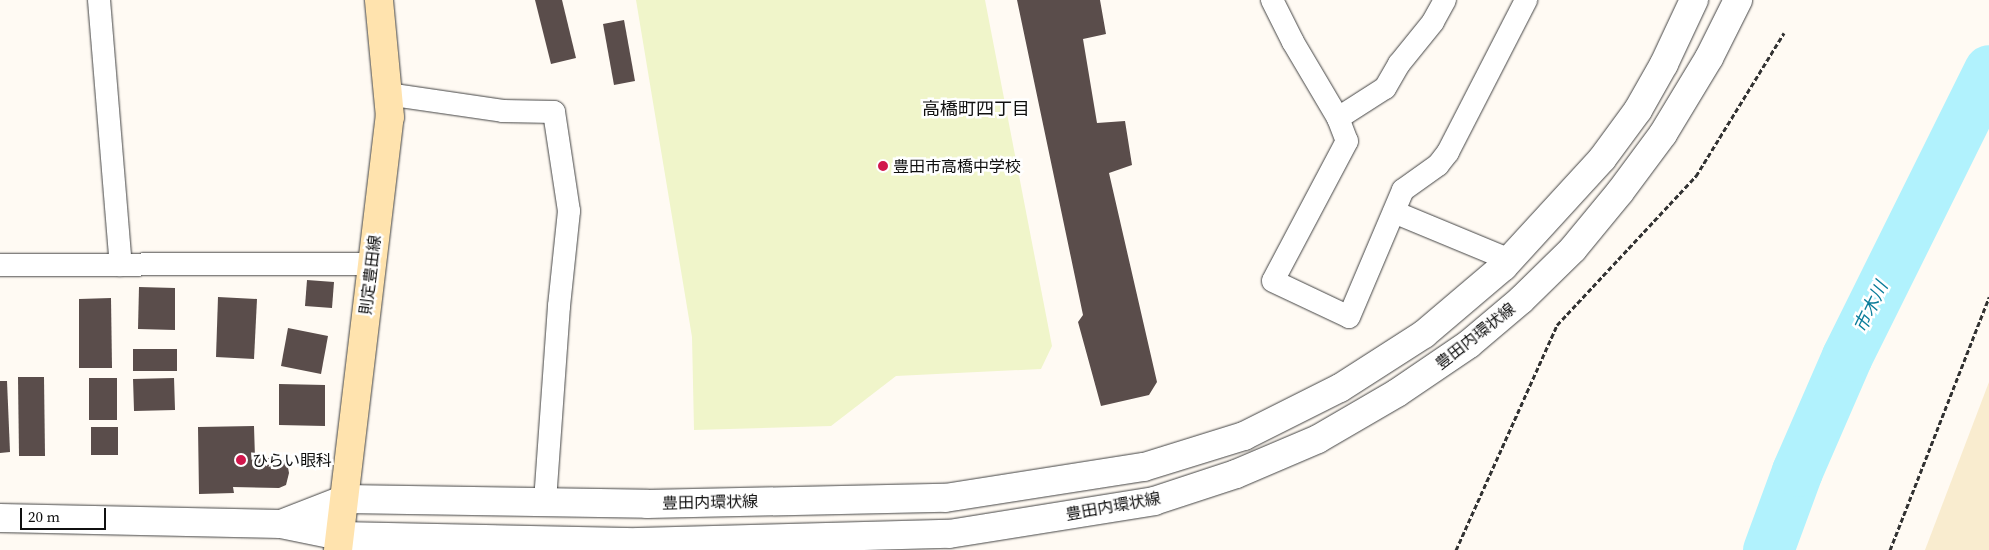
<!DOCTYPE html>
<html>
<head>
<meta charset="utf-8">
<style>
	body { margin:0 }
	#map { position:relative; width:1989px; height:550px; overflow:hidden; background:#fffaf3; font-family:"Source Serif 4","Noto Sans JP",serif }
	div>[style] { position:absolute }
	.farmland>* { inset:0; background:#f9eccf }
	.pitch>* { inset:0; background:#f0f5ca }
	.river>* { height:51px; margin:-25.5px; padding:0 25.5px; transform-origin:25.5px; border-radius:25.5px; background:#b1f2fd }
	.building>* { inset:0; background:#5a4d4b }
	.path>* { height:3px; margin-top:-1.5px; transform-origin:0; background:repeating-linear-gradient(90deg,#323232 0 5px,transparent 0 7.5px) }
	.roads { filter:drop-shadow(0 0 1px #434343) drop-shadow(0 0 1px #434343) }
	.minor>* { height:22px; margin:-11px; padding:0 11px; transform-origin:11px; border-radius:11px; background:#fff }
	.tertiary>* { height:28px; margin:-14px; padding:0 14px; transform-origin:14px; border-radius:14px; background:#fff }
	.secondary>* { height:28px; margin:-14px; padding:0 14px; transform-origin:14px; border-radius:14px; background:#ffe3ae }
	.dots>* { width:14px; height:14px; translate:-50% -50%; box-sizing:border-box; border:2px solid #fff; border-radius:50% }
	span { translate:-50% -50%; white-space:nowrap; text-align:center; line-height:1.15; -webkit-text-stroke:5px #fff; paint-order:stroke }
	.poi-label { font-size:16px; color:#101010 }
	.left { translate:0 -50%; text-align:left }
	.street-label { font-size:16px; color:#101010 }
	.neighbourhood-label { font-size:18px; color:#101010 }
	.water-label { font-size:18px; color:#0b7d9a; font-style:italic }
	.scale { position:absolute; left:20px; top:508px; width:86px; height:22px; box-sizing:border-box; border:2px solid #101010; border-top:0; padding-left:6px; font-size:15px; line-height:18px; white-space:nowrap; color:#101010; -webkit-text-stroke:4px #fff; paint-order:stroke }
</style>
</head>
<body>
<div id="map">
	<div class="farmland">
		<i style="clip-path:polygon(1989px 382px,1989px 550px,1925px 550px)"></i>
	</div>
	<div class="pitch">
		<i style="clip-path:polygon(636px 0,985px 0,1052px 346px,1041px 369px,896px 376px,831px 426px,694px 430px,692px 337px)"></i>
	</div>
	<div class="river">
		<i style="left:1768px;top:550px;width:84px;rotate:-69.8deg"></i>
		<i style="left:1797px;top:471px;width:125px;rotate:-66.5deg"></i>
		<i style="left:1847px;top:356px;width:319px;rotate:-63.6deg"></i>
	</div>
	<div class="building">
		<i style="clip-path:polygon(535px 0,562px 0,576px 58px,551px 64px)"></i>
		<i style="clip-path:polygon(1017px 0,1100px 0,1106px 34px,1083px 39px,1097px 123px,1125px 121px,1132px 165px,1109px 173px,1157px 382px,1149px 395px,1101px 406px,1078px 322px,1083px 315px)"></i>
		<i style="clip-path:polygon(624px 20px,635px 81px,614px 85px,603px 24px)"></i>
		<i style="clip-path:polygon(307px 280px,334px 282px,332px 308px,305px 306px)"></i>
		<i style="clip-path:polygon(139px 287px,175px 288px,175px 330px,138px 329px)"></i>
		<i style="clip-path:polygon(218px 297px,257px 299px,254px 359px,216px 357px)"></i>
		<i style="clip-path:polygon(111px 298px,112px 368px,79px 368px,79px 299px)"></i>
		<i style="clip-path:polygon(288px 328px,328px 336px,321px 374px,281px 366px)"></i>
		<i style="clip-path:polygon(133px 349px,177px 349px,177px 371px,133px 371px)"></i>
		<i style="clip-path:polygon(18px 377px,44px 377px,45px 456px,19px 456px)"></i>
		<i style="clip-path:polygon(89px 378px,117px 378px,117px 420px,89px 420px)"></i>
		<i style="clip-path:polygon(174px 378px,175px 410px,134px 411px,133px 379px)"></i>
		<i style="clip-path:polygon(0 381px,7px 381px,10px 452px,0 453px)"></i>
		<i style="clip-path:polygon(279px 384px,325px 385px,325px 426px,279px 425px)"></i>
		<i style="clip-path:polygon(254px 426px,255px 458px,280px 458px,287px 462px,289px 473px,286px 485px,279px 488px,233px 487px,234px 493px,199px 494px,198px 427px)"></i>
		<i style="clip-path:polygon(91px 427px,118px 427px,118px 455px,91px 455px)"></i>
	</div>
	<div class="path">
		<i style="left:1456px;top:550px;width:247px;rotate:-65.8deg"></i>
		<i style="left:1557px;top:325px;width:204px;rotate:-47deg"></i>
		<i style="left:1696px;top:176px;width:168px;rotate:-58.4deg"></i>
		<i style="left:1890px;top:550px;width:272px;rotate:-68.6deg"></i>
	</div>
	<div class="roads">
		<div class="minor">
			<i style="left:99px;top:0;width:266px;rotate:85.3deg"></i>
			<i style="left:1272px;top:0;width:47px;rotate:63.4deg"></i>
			<i style="left:1293px;top:42px;width:88px;rotate:59.4deg"></i>
			<i style="left:1445px;top:0;width:25px;rotate:119deg"></i>
			<i style="left:1433px;top:22px;width:54px;rotate:129deg"></i>
			<i style="left:1399px;top:64px;width:28px;rotate:120deg"></i>
			<i style="left:1385px;top:88px;width:56px;rotate:147.4deg"></i>
			<i style="left:1338px;top:118px;width:25px;rotate:69deg"></i>
			<i style="left:1347px;top:141px;width:158px;rotate:117.9deg"></i>
			<i style="left:1273px;top:281px;width:84px;rotate:25.3deg"></i>
			<i style="left:1349px;top:317px;width:138px;rotate:-67deg"></i>
			<i style="left:1403px;top:190px;width:43px;rotate:-35.5deg"></i>
			<i style="left:1438px;top:165px;width:16px;rotate:-52deg"></i>
			<i style="left:1448px;top:152px;width:171px;rotate:-62.8deg"></i>
			<i style="left:387px;top:94px;width:117px;rotate:8.3deg"></i>
			<i style="left:503px;top:111px;width:51px;rotate:1.1deg"></i>
			<i style="left:554px;top:112px;width:100px;rotate:81.4deg"></i>
			<i style="left:569px;top:211px;width:96px;rotate:96deg"></i>
			<i style="left:559px;top:306px;width:196px;rotate:94.1deg"></i>
			<i style="left:1394px;top:212px;width:126px;rotate:22.5deg"></i>
			<i style="left:0;top:265px;width:371px;rotate:-0.2deg"></i>
		</div>
		<div class="tertiary">
			<i style="left:0;top:518px;width:281px;rotate:1.2deg"></i>
			<i style="left:281px;top:524px;width:60px;rotate:11.5deg"></i>
			<i style="left:340px;top:536px;width:298px;rotate:1.2deg"></i>
			<i style="left:638px;top:542px;width:311px;rotate:-1.5deg"></i>
			<i style="left:949px;top:534px;width:208px;rotate:-9.1deg"></i>
			<i style="left:1154px;top:501px;width:86px;rotate:-18.2deg"></i>
			<i style="left:1236px;top:474px;width:89px;rotate:-23.1deg"></i>
			<i style="left:1318px;top:439px;width:91px;rotate:-30.2deg"></i>
			<i style="left:1397px;top:393px;width:87px;rotate:-34.2deg"></i>
			<i style="left:1469px;top:344px;width:68px;rotate:-40.2deg"></i>
			<i style="left:1521px;top:300px;width:73px;rotate:-44.4deg"></i>
			<i style="left:1573px;top:249px;width:74px;rotate:-50.5deg"></i>
			<i style="left:1620px;top:192px;width:72px;rotate:-53.4deg"></i>
			<i style="left:1663px;top:134px;width:89px;rotate:-58.8deg"></i>
			<i style="left:1709px;top:58px;width:65px;rotate:-63.4deg"></i>
			<i style="left:281px;top:524px;width:69px;rotate:-21.3deg"></i>
			<i style="left:345px;top:499px;width:302px;rotate:0.9deg"></i>
			<i style="left:647px;top:504px;width:298px;rotate:-1.2deg"></i>
			<i style="left:945px;top:498px;width:201px;rotate:-8.9deg"></i>
			<i style="left:1144px;top:467px;width:105px;rotate:-17.2deg"></i>
			<i style="left:1244px;top:436px;width:107px;rotate:-26.6deg"></i>
			<i style="left:1340px;top:388px;width:100px;rotate:-32.7deg"></i>
			<i style="left:1424px;top:334px;width:104px;rotate:-40.3deg"></i>
			<i style="left:1503px;top:267px;width:147px;rotate:-47.5deg"></i>
			<i style="left:1602px;top:159px;width:61px;rotate:-53.7deg"></i>
			<i style="left:1638px;top:110px;width:53px;rotate:-60.5deg"></i>
			<i style="left:1664px;top:64px;width:71px;rotate:-64.9deg"></i>
		</div>
		<div class="secondary">
			<i style="left:338px;top:550px;width:436px;rotate:-83.2deg"></i>
			<i style="left:390px;top:117px;width:118px;rotate:-95.4deg"></i>
		</div>
	</div>
	<div class="dots">
		<i style="left:883px;top:166px;background:#d1174c"></i>
		<i style="left:241px;top:460px;background:#d1174c"></i>
	</div>
	<div class="poi-label">
		<span class="left" style="left:893px;top:166px">豊田市高橋中学校</span>
		<span class="left" style="left:252px;top:460px">ひらい眼科</span>
	</div>
	<div class="street-label">
		<span style="left:370px;top:275px;rotate:-83deg">則定豊田線</span>
		<span style="left:1475px;top:336px;rotate:-38deg">豊田内環状線</span>
		<span style="left:710px;top:502px;rotate:-1deg">豊田内環状線</span>
		<span style="left:1113px;top:506px;rotate:-10deg">豊田内環状線</span>
	</div>
	<div class="neighbourhood-label">
		<span style="left:976px;top:109px">高橋町四丁目</span>
	</div>
	<div class="water-label">
		<span style="left:1871px;top:307px;rotate:-64deg">市木川</span>
	</div>
	<div class="scale">20 m</div>
</div>
</body>
</html>
